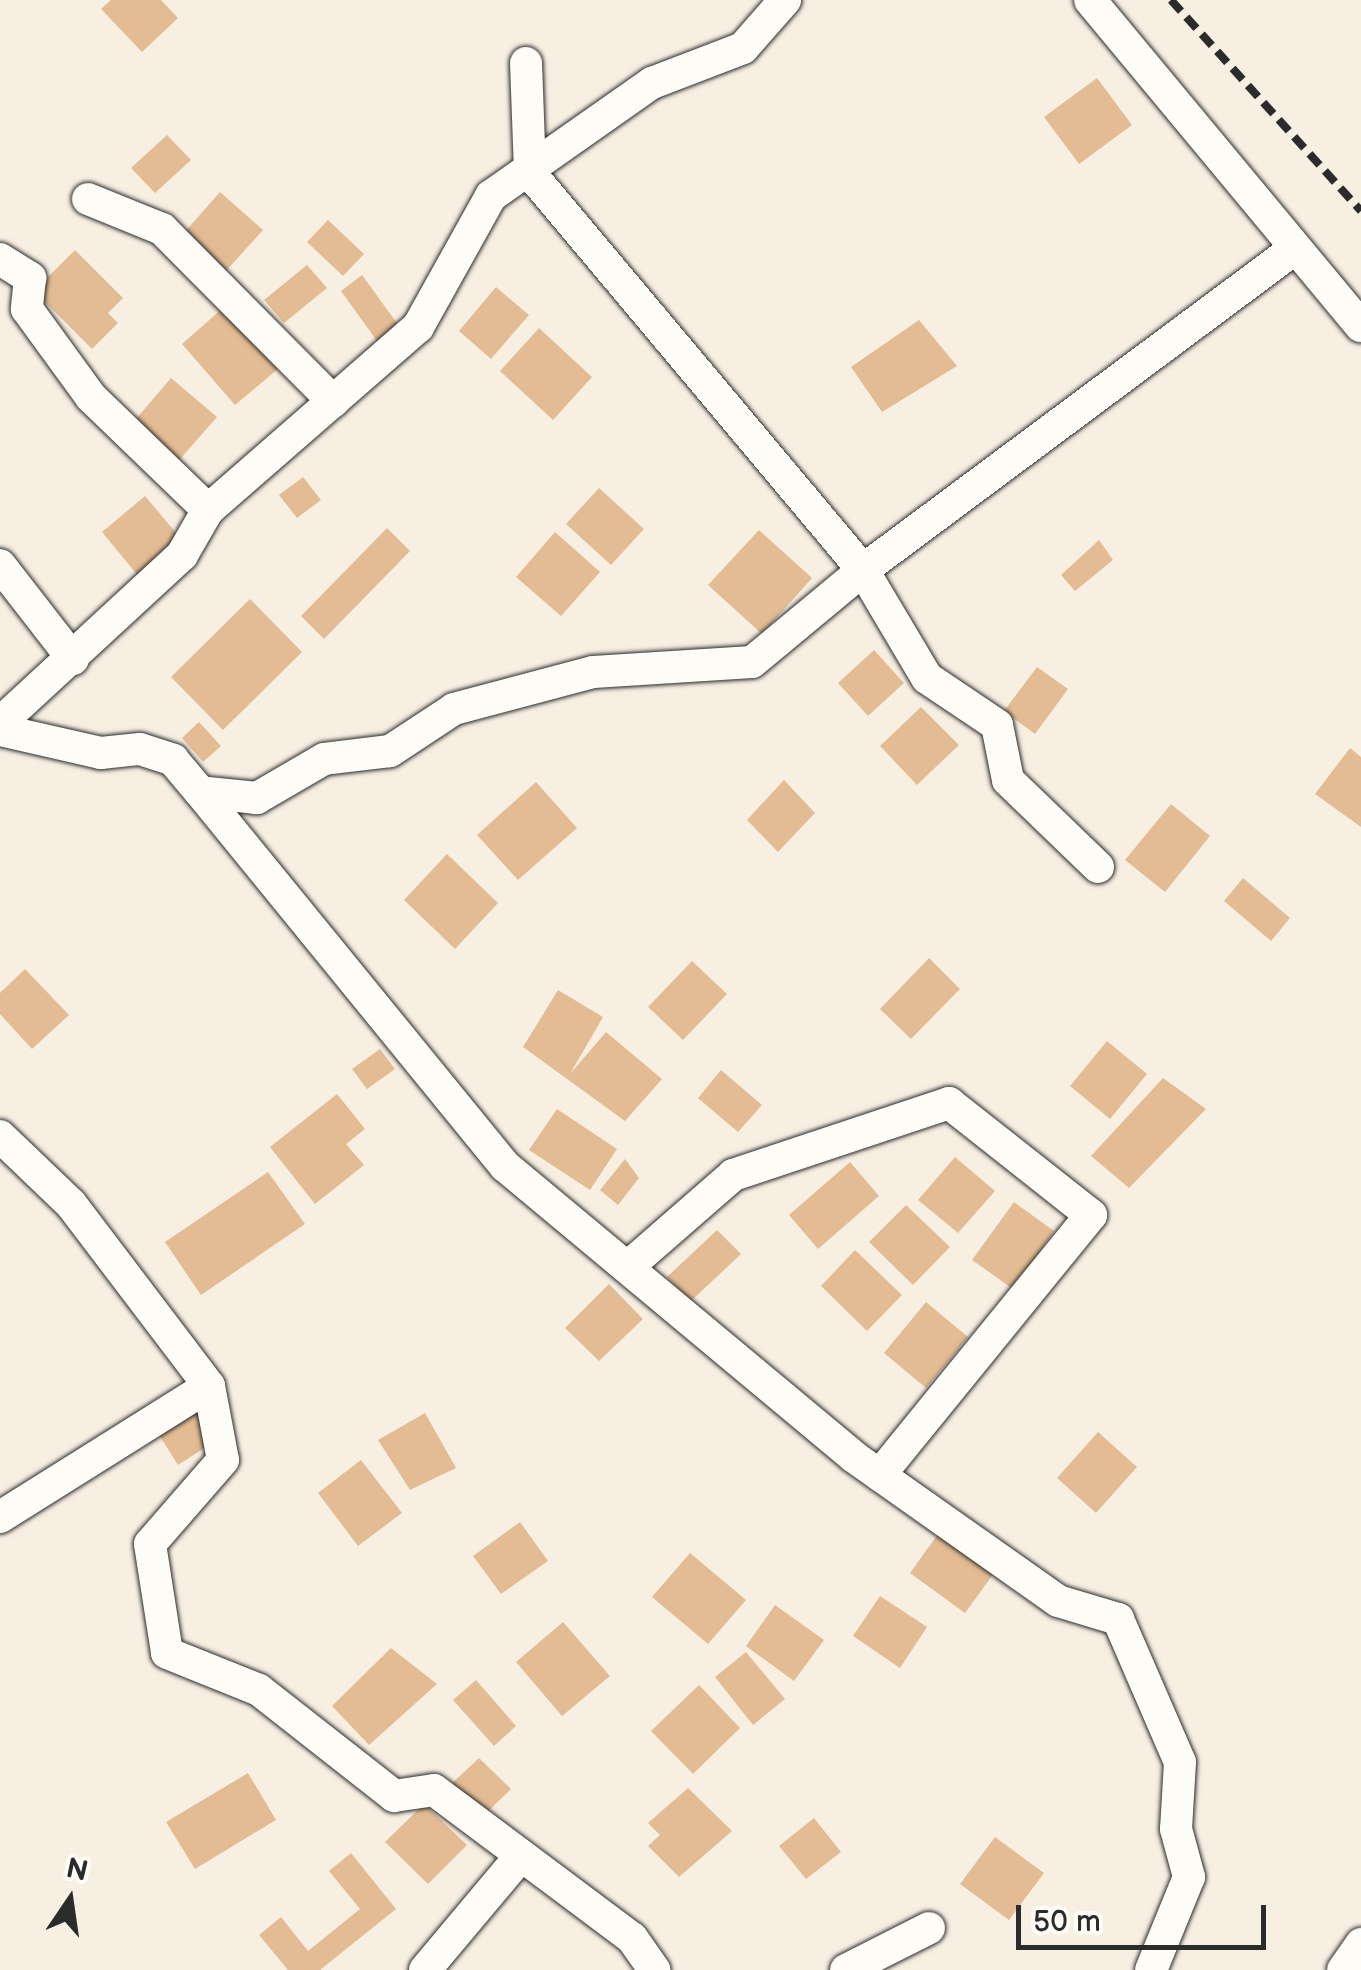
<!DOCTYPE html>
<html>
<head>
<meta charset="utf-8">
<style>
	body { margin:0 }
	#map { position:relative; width:1361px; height:1970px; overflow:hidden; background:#f8efe3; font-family:"Balsamiq Sans",sans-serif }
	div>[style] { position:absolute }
	.building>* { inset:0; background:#e3bc94 }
	.roads { filter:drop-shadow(0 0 2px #2b2b2b) drop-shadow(0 0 2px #2b2b2b) }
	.minor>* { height:32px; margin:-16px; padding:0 16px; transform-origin:16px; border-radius:16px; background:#fdfcf7 }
	.rail>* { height:8px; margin-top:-4px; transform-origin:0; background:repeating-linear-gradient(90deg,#2b2b2b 0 15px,transparent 0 23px) }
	span { translate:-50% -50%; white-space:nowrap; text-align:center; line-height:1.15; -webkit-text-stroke:8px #fdfcf7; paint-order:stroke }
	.north { position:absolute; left:20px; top:1850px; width:100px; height:100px; -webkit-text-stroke:8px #fdfcf7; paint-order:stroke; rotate:13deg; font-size:28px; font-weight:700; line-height:40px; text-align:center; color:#2b2b2b }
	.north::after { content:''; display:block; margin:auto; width:35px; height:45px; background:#2b2b2b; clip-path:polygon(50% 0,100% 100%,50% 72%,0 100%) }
	.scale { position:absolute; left:1016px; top:1905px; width:250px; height:45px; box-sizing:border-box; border:5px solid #2b2b2b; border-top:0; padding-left:12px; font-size:30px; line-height:35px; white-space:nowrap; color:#2b2b2b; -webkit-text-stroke:8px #fdfcf7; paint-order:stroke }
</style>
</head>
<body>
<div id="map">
	<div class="building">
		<i style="clip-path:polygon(111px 0,161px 0,178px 18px,142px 52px,101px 9px)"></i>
		<i style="clip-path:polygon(1097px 78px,1132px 125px,1079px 164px,1044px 117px)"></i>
		<i style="clip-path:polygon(167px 135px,191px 160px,155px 193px,131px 168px)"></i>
		<i style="clip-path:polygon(220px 192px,263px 230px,225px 272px,182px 235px)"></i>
		<i style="clip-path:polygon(328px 220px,364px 254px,343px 276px,307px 242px)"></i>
		<i style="clip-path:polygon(75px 250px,123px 298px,108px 313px,118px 323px,92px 349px,34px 291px)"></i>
		<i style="clip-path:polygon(307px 265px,327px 288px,284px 323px,264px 300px)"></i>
		<i style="clip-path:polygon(362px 275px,399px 326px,377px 341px,341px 291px)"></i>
		<i style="clip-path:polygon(496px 287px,529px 315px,491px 359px,459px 331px)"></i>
		<i style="clip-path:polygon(224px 307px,278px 369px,235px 405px,182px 344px)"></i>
		<i style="clip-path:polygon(919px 320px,957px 366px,882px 412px,851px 367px)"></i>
		<i style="clip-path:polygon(539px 328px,592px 377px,553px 420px,500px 371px)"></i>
		<i style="clip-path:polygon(171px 378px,217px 417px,174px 466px,129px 427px)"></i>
		<i style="clip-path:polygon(303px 477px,321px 500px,297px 518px,279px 495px)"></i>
		<i style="clip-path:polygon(599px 488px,644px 529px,611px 565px,566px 524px)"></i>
		<i style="clip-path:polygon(145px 496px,183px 541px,139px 577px,102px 532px)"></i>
		<i style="clip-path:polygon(387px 528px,410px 551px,324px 639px,301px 616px)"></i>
		<i style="clip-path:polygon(759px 530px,812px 578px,762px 634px,708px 585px)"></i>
		<i style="clip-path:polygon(555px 532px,600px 572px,561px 616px,516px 577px)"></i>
		<i style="clip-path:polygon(1099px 540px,1113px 560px,1075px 591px,1061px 575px)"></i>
		<i style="clip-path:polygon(250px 599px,302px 652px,223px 730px,171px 677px)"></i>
		<i style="clip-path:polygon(874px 650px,904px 683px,868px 716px,838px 683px)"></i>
		<i style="clip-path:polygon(1037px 667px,1068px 689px,1035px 734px,1004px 711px)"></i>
		<i style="clip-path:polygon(921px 707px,959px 745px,917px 785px,880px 746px)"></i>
		<i style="clip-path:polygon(199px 722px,221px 746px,203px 762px,182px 738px)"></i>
		<i style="clip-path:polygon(1350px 748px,1361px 757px,1361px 827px,1315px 794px)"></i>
		<i style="clip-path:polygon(784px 780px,815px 813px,778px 852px,747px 820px)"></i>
		<i style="clip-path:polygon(536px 782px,577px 828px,518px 880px,477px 835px)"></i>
		<i style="clip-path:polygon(1171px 804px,1210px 836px,1165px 892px,1125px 860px)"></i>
		<i style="clip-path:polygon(447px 854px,498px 903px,455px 949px,404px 900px)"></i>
		<i style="clip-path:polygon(1243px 878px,1290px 918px,1271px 941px,1224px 901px)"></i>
		<i style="clip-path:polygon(929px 958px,960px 989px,911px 1039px,880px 1009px)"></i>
		<i style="clip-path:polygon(692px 961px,727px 994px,683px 1040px,648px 1007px)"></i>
		<i style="clip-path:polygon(25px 969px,69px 1015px,32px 1049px,0 1014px,0 993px)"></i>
		<i style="clip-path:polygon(558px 990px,603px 1017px,570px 1074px,606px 1032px,662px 1079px,625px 1121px,523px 1047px)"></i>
		<i style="clip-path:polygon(1107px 1041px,1147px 1074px,1110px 1119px,1070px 1086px)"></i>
		<i style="clip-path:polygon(380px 1049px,395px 1069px,367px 1089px,352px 1069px)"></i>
		<i style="clip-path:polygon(721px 1070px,762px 1105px,738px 1132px,698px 1098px)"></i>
		<i style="clip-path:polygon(1163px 1078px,1206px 1109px,1129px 1188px,1091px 1156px)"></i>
		<i style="clip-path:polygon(337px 1094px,365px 1129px,346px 1144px,364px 1165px,315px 1204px,270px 1147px)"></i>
		<i style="clip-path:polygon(557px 1109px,617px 1149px,590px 1190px,529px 1150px)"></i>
		<i style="clip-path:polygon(955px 1157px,995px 1191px,958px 1233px,918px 1200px)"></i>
		<i style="clip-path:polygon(625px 1159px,639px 1178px,618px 1205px,600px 1190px)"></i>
		<i style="clip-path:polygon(850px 1162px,879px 1196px,818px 1249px,789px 1215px)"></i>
		<i style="clip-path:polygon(268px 1172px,305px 1224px,201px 1295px,165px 1242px)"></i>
		<i style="clip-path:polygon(1014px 1202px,1054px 1231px,1013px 1289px,972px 1260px)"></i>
		<i style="clip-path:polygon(906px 1205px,950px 1247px,913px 1285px,869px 1242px)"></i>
		<i style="clip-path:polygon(717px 1230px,741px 1254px,691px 1301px,667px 1277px)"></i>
		<i style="clip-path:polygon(855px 1250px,902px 1295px,867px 1331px,821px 1286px)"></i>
		<i style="clip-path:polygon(609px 1284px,643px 1319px,599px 1361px,565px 1328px)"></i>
		<i style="clip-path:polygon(926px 1302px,968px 1337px,926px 1388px,884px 1353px)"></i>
		<i style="clip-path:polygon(193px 1407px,214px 1442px,178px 1465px,156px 1430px)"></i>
		<i style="clip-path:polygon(425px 1413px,456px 1468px,410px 1490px,378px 1440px)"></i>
		<i style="clip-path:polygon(1098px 1432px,1137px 1467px,1096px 1513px,1057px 1478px)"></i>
		<i style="clip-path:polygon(361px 1460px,402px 1513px,358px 1546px,318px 1493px)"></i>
		<i style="clip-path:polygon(520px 1522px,548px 1561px,501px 1594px,473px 1556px)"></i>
		<i style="clip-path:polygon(941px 1530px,997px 1569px,965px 1613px,910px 1573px)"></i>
		<i style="clip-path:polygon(690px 1553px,746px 1600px,708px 1644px,652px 1597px)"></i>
		<i style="clip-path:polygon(880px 1596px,927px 1627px,900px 1668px,853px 1636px)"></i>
		<i style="clip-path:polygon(775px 1605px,824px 1640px,794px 1681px,746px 1646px)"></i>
		<i style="clip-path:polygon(563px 1622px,610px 1676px,562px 1716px,516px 1662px)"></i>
		<i style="clip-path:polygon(391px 1648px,437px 1684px,369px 1745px,332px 1706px)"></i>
		<i style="clip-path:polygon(746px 1652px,785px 1699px,753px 1725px,715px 1677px)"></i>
		<i style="clip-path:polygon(476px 1680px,516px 1726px,494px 1746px,453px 1700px)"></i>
		<i style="clip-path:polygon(699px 1685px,740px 1728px,693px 1774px,651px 1731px)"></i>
		<i style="clip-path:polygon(479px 1758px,511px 1789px,476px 1823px,447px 1788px)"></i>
		<i style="clip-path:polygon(248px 1773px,276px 1820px,195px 1869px,166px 1822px)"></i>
		<i style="clip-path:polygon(688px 1788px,732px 1831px,679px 1877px,648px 1846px,660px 1835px,648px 1823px)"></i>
		<i style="clip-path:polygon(424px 1804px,467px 1845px,428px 1884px,385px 1842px)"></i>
		<i style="clip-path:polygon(814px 1818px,841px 1852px,806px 1879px,779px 1846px)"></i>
		<i style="clip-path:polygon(995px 1837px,1044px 1873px,1009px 1920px,960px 1884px)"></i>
		<i style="clip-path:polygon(351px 1853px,396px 1909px,320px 1970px,288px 1970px,259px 1935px,281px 1917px,308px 1951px,360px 1909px,329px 1871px)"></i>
	</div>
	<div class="roads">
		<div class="minor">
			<i style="left:1090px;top:0;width:424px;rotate:50.3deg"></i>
			<i style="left:526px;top:63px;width:110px;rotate:87.9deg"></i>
			<i style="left:530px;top:173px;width:518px;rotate:50.01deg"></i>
			<i style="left:863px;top:570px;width:536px;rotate:-36.66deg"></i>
			<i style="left:88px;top:199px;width:80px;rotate:22.1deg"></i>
			<i style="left:162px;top:229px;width:243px;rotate:45.2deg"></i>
			<i style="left:0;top:259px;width:36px;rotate:32deg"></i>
			<i style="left:30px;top:278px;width:31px;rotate:96deg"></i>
			<i style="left:27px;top:309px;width:109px;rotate:54deg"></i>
			<i style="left:91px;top:397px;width:163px;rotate:44deg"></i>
			<i style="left:0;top:565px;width:119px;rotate:52.2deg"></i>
			<i style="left:0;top:723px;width:248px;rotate:-42.7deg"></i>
			<i style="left:182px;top:555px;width:52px;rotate:-60deg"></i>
			<i style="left:208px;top:510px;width:279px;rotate:-41.1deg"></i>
			<i style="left:418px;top:327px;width:150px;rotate:-60.9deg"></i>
			<i style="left:491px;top:196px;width:197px;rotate:-35.1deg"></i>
			<i style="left:652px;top:83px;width:97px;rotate:-21deg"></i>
			<i style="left:743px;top:48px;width:64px;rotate:-48.8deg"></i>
			<i style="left:0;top:730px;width:104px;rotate:12.8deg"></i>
			<i style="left:101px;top:753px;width:39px;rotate:-6deg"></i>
			<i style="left:140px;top:749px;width:35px;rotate:18deg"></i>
			<i style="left:173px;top:760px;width:42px;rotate:49.8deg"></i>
			<i style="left:1098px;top:867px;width:125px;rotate:-136deg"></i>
			<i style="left:1008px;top:780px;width:56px;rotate:-101.3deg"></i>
			<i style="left:997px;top:725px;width:84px;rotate:-146.1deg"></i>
			<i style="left:927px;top:678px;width:126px;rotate:-120.7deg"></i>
			<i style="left:863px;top:570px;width:144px;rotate:140.3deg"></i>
			<i style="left:752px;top:662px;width:159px;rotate:176.4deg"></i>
			<i style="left:593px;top:672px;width:144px;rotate:165.1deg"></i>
			<i style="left:454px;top:709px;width:77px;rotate:146.7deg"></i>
			<i style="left:390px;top:751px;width:66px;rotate:173.1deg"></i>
			<i style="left:324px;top:759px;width:78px;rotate:149.8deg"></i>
			<i style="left:257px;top:798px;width:57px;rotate:-174deg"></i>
			<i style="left:200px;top:792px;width:483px;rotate:50.8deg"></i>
			<i style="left:505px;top:1166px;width:454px;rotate:39.8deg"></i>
			<i style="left:854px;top:1457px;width:250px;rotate:35.2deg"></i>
			<i style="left:1058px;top:1601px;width:63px;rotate:16.7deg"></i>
			<i style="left:1118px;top:1619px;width:156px;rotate:66.6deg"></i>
			<i style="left:1180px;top:1762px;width:67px;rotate:93.4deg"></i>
			<i style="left:1176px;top:1829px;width:50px;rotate:74.8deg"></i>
			<i style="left:1189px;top:1877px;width:100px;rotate:112.2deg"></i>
			<i style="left:0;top:1136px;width:98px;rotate:43.8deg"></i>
			<i style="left:71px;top:1204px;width:228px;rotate:52.8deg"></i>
			<i style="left:209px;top:1386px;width:247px;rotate:147.9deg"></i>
			<i style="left:630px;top:1265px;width:137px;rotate:-41.1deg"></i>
			<i style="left:733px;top:1175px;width:228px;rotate:-18.4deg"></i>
			<i style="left:949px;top:1103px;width:181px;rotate:38.3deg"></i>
			<i style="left:1091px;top:1215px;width:335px;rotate:129.1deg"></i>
			<i style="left:209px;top:1386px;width:75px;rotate:79.3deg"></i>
			<i style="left:223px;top:1460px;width:111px;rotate:131deg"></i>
			<i style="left:150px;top:1544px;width:110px;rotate:81.1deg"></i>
			<i style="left:167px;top:1653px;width:99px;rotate:21.9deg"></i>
			<i style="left:259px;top:1690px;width:172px;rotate:38.1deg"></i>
			<i style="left:394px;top:1796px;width:40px;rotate:-8.5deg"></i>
			<i style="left:434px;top:1790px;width:247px;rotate:36.8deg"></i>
			<i style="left:632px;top:1938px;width:39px;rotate:55deg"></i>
			<i style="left:425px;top:1970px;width:146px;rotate:-50deg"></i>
			<i style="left:846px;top:1970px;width:93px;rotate:-26.8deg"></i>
			<i style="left:1343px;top:1970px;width:32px;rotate:-55deg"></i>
		</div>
	</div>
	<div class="rail">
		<i style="left:1171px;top:0;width:284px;rotate:48deg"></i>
	</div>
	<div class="north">N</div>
	<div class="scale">50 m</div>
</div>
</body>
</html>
